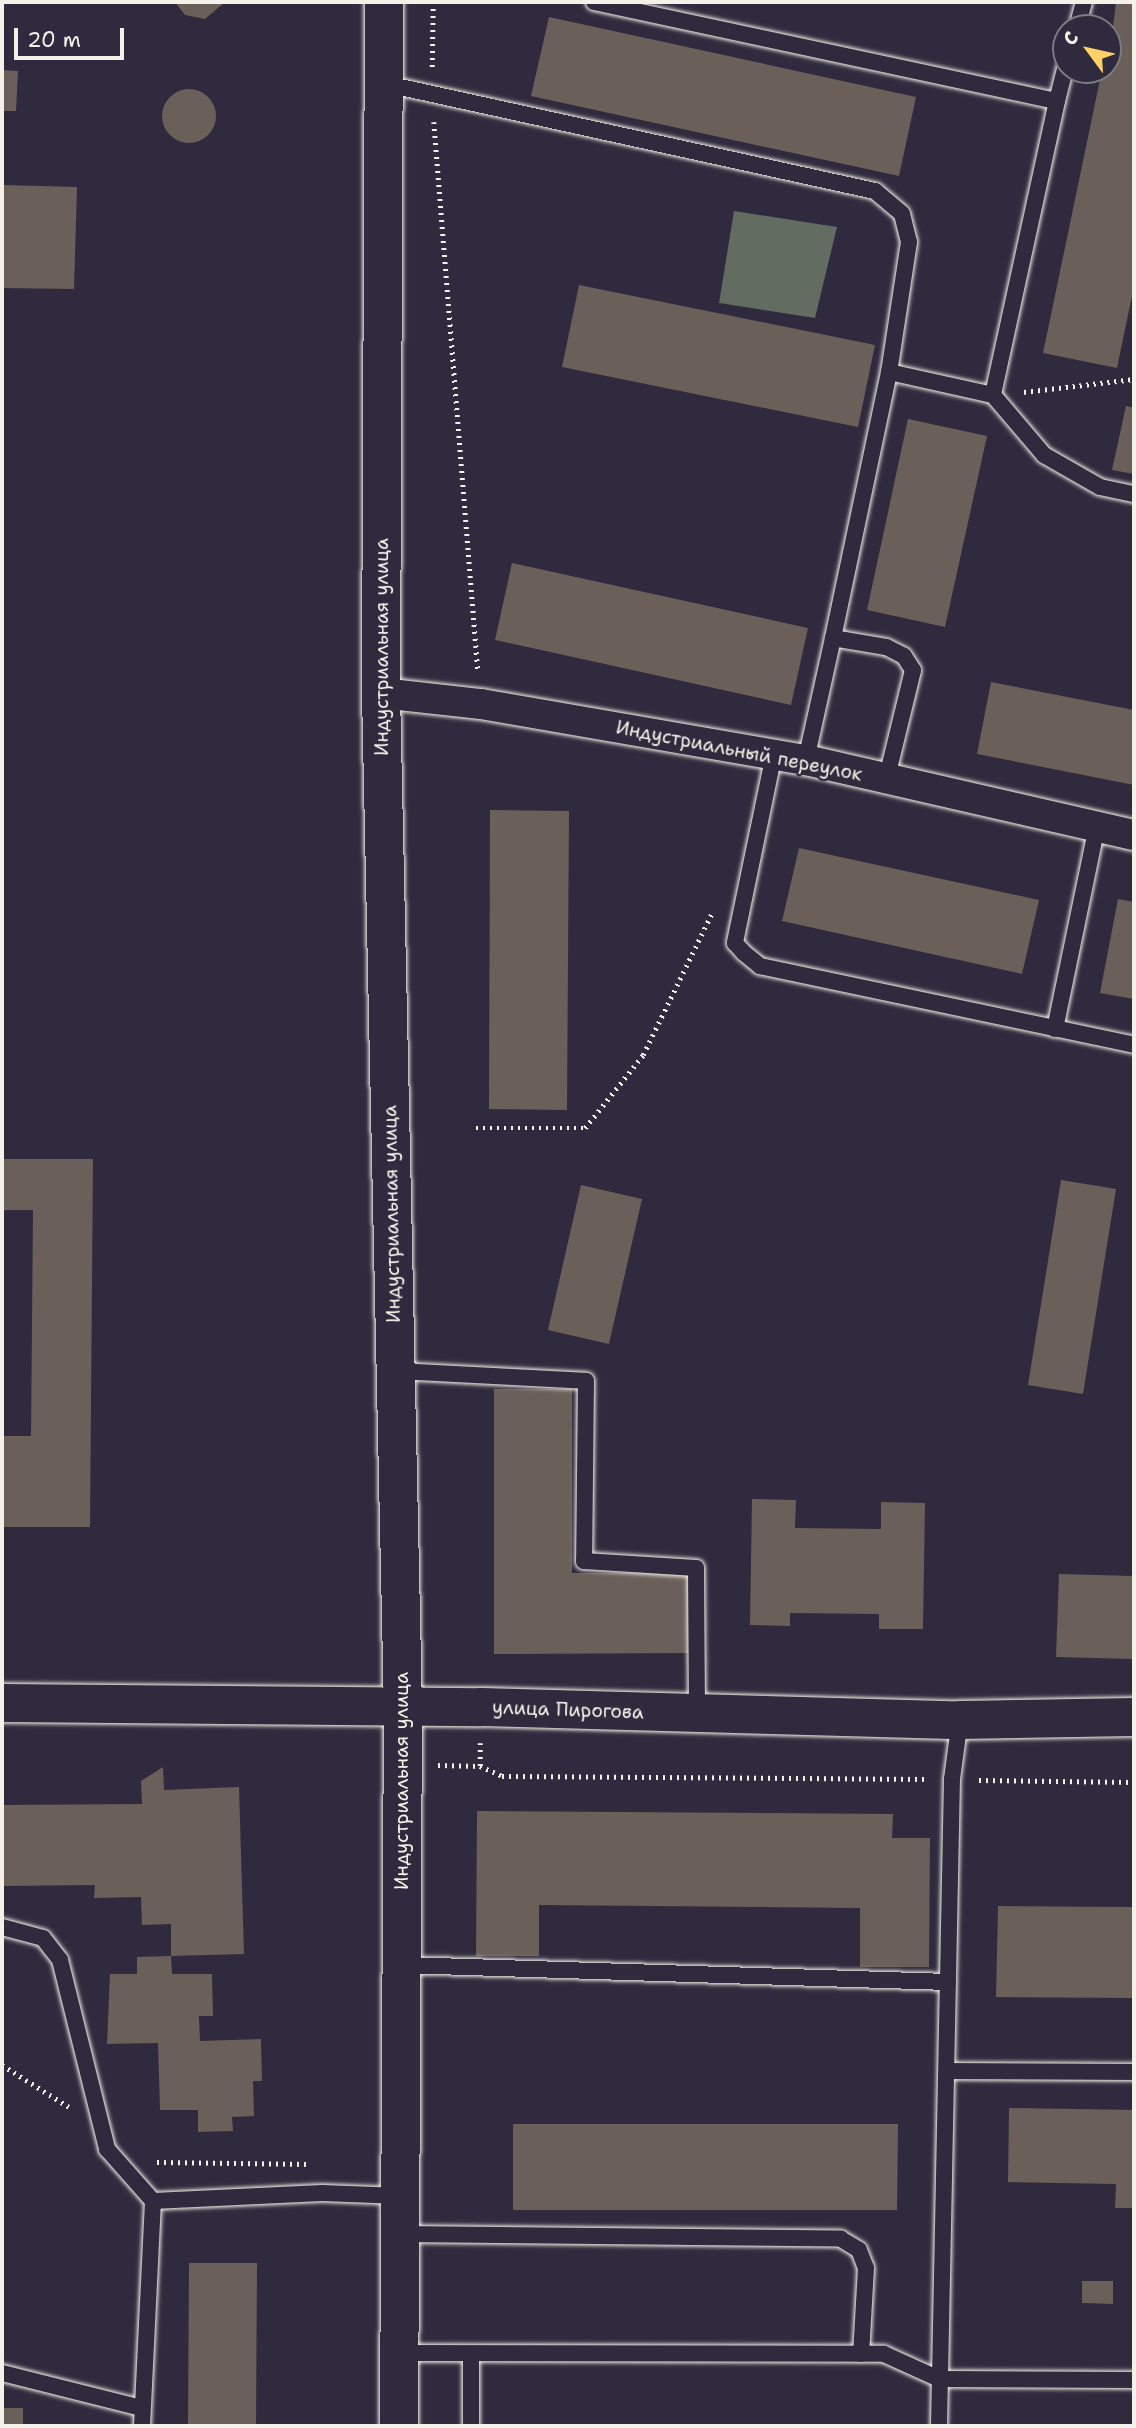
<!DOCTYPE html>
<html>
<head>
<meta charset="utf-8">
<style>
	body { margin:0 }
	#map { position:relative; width:1136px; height:2428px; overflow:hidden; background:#2f2a3d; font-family:"Shantell Sans",sans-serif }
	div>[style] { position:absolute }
	.green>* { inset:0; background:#626c61 }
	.building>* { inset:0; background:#6b5f5a }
	.round { border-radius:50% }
	.path>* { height:4.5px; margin-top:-2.25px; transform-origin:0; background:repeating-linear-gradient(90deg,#f4f1e8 0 2px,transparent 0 7px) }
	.roads { filter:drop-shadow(0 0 2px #f4f1e8) drop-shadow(0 0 2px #f4f1e8) }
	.lane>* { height:16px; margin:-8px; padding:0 8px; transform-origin:8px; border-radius:8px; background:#2f2a3d }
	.street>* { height:30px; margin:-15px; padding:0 15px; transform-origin:15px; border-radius:15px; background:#2f2a3d }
	.secondary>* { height:38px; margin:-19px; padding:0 19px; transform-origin:19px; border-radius:19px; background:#2f2a3d }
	span { translate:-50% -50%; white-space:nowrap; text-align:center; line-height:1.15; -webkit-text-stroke:5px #2f2a3d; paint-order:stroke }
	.street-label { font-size:19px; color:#f4f1e8 }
	.frame { position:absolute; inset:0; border:4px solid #f4f1e8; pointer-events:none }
	.north { position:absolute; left:1052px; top:14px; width:70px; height:70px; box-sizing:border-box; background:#2f2a3d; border:2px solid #7e7a81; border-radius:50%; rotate:303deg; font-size:19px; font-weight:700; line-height:28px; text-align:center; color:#f4f1e8 }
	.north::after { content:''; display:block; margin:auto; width:24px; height:32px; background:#ffd166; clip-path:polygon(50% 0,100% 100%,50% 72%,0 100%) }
	.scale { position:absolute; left:14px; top:28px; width:110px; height:32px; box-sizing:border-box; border:4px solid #f4f1e8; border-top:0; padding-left:9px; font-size:21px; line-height:24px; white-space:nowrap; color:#f4f1e8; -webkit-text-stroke:5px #2f2a3d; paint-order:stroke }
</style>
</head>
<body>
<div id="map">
	<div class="green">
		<i style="clip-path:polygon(734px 211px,837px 227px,815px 318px,719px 303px)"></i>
	</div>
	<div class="building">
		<i style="clip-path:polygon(175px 2px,225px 2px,205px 19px,185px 15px)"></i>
		<i style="clip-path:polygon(1116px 2px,1134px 2px,1134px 286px,1117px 368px,1043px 353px,1102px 70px,1108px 70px)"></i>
		<i style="clip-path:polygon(549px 17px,916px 97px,899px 176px,531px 96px)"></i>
		<i style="clip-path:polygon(2px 70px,18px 71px,16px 111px,2px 111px)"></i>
		<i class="round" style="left:162px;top:89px;width:54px;height:54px"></i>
		<i style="clip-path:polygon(2px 185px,77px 187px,74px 289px,2px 288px)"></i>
		<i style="clip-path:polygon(579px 285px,875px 345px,858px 427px,562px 367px)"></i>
		<i style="clip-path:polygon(1126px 406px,1134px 408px,1134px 474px,1112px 470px)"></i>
		<i style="clip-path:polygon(908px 419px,987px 436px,945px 627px,867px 610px)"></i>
		<i style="clip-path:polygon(512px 563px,808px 628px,791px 705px,495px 640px)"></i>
		<i style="clip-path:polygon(991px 682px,1134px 710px,1134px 785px,977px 754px)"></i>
		<i style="clip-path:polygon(490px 810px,569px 811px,567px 1110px,489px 1109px)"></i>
		<i style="clip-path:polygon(799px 848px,1039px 900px,1022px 974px,782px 921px)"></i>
		<i style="clip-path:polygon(1118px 899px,1134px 902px,1134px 999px,1100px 993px)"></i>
		<i style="clip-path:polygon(2px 1159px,93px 1159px,90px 1527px,2px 1527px,2px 1436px,31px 1436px,33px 1210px,2px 1210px)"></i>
		<i style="clip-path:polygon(1061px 1180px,1116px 1189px,1083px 1394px,1028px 1385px)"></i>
		<i style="clip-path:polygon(581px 1185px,642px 1199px,609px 1344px,548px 1330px)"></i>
		<i style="clip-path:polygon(494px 1389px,572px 1389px,572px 1573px,688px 1573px,688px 1653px,494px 1654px)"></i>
		<i style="clip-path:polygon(752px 1499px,796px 1500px,795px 1528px,881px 1529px,881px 1502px,925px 1503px,923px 1629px,879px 1629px,879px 1614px,790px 1613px,790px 1626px,750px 1625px)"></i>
		<i style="clip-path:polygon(1059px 1574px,1134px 1576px,1134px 1659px,1056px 1657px)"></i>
		<i style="clip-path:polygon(163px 1767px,164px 1790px,239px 1787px,244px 1954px,171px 1956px,171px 1924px,142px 1925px,141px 1897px,94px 1898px,95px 1885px,2px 1886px,2px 1805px,142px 1804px,141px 1781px)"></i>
		<i style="clip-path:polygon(477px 1811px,893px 1814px,892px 1838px,930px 1838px,929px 1967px,860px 1967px,860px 1908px,539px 1905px,539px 1956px,476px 1956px)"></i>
		<i style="clip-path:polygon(998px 1906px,1134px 1907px,1134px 1998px,996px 1997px)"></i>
		<i style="clip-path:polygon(171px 1956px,172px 1974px,212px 1974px,213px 2016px,199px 2016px,200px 2041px,261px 2039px,262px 2081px,253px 2081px,254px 2116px,232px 2117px,233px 2131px,198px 2132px,198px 2110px,160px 2110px,158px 2043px,107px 2044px,110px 1974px,137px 1974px,137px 1957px)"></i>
		<i style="clip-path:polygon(1009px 2108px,1134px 2110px,1134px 2208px,1115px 2208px,1116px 2184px,1008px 2182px)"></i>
		<i style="clip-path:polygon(513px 2124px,898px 2124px,897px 2210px,513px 2210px)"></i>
		<i style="clip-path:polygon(189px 2263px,257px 2263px,256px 2426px,188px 2426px)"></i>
		<i style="clip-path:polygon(1082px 2281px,1113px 2281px,1113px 2304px,1082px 2303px)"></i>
		<i style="clip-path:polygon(2px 2408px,23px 2408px,23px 2426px,2px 2426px)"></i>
	</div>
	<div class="path">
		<i style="left:432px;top:67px;width:65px;rotate:-89.1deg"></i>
		<i style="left:434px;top:122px;width:551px;rotate:85.42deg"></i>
		<i style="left:1024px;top:392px;width:111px;rotate:-6.7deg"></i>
		<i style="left:476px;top:1128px;width:109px"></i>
		<i style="left:585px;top:1128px;width:93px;rotate:-51.5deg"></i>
		<i style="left:643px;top:1055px;width:158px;rotate:-64.1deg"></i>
		<i style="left:438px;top:1765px;width:42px;rotate:1.4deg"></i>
		<i style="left:480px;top:1766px;width:24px;rotate:24deg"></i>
		<i style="left:502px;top:1776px;width:426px;rotate:0.4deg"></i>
		<i style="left:480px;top:1766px;width:23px;rotate:-90deg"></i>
		<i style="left:979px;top:1780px;width:155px;rotate:0.7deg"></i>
		<i style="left:2px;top:2065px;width:79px;rotate:32.1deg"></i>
		<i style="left:157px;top:2162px;width:154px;rotate:0.7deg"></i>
	</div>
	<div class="roads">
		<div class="lane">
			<i style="left:594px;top:2px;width:473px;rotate:12.1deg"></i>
			<i style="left:1057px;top:101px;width:301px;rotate:102.3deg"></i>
			<i style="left:993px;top:395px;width:79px;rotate:49.6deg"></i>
			<i style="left:1044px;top:455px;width:64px;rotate:29.7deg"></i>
			<i style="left:1100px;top:487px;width:35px;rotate:12deg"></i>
			<i style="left:1077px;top:28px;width:27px;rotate:-75deg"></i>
			<i style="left:382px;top:83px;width:505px;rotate:12.36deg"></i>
			<i style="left:875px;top:191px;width:35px;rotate:40deg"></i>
			<i style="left:902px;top:214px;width:29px;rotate:76deg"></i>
			<i style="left:909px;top:242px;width:132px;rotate:98.7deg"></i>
			<i style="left:1057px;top:101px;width:36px;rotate:-76deg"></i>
			<i style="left:774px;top:754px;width:193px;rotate:101.7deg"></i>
			<i style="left:735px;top:943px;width:13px;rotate:48deg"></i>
			<i style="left:744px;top:953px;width:21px;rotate:39deg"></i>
			<i style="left:760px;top:966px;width:382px;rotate:11.9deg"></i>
			<i style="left:806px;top:760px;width:125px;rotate:-77.5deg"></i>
			<i style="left:886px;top:781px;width:114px;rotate:-76.3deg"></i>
			<i style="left:913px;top:670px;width:17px;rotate:-123deg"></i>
			<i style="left:904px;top:656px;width:20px;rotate:-153deg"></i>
			<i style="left:886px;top:647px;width:54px;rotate:-170.4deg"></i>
			<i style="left:833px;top:638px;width:272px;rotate:-78.1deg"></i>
			<i style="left:889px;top:372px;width:107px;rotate:12.5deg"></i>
			<i style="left:1055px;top:1029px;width:206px;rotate:-78.3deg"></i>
			<i style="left:396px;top:1371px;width:190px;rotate:3deg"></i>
			<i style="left:586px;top:1381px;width:180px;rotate:90.6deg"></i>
			<i style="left:584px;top:1561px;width:112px;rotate:3.6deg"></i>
			<i style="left:696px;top:1568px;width:146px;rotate:89.6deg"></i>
			<i style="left:2px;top:1927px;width:42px;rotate:15deg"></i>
			<i style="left:43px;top:1938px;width:28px;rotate:52deg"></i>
			<i style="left:60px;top:1960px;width:195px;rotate:76deg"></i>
			<i style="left:107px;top:2149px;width:69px;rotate:48.5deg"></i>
			<i style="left:153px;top:2201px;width:169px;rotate:-2.7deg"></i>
			<i style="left:322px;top:2193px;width:79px;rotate:2.2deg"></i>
			<i style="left:402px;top:1965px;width:546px;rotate:1.78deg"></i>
			<i style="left:948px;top:2071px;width:186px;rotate:0.3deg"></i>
			<i style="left:400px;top:2234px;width:441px;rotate:0.6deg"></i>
			<i style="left:841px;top:2239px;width:21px;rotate:31deg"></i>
			<i style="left:859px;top:2250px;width:19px;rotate:69deg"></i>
			<i style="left:866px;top:2268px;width:86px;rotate:93.3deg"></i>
			<i style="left:399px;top:2353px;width:485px;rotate:0.1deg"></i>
			<i style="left:884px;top:2354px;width:60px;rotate:24.4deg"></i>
			<i style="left:939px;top:2379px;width:195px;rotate:0.3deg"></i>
			<i style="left:471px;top:2357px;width:69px;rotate:90deg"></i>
			<i style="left:2px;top:2373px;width:143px;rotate:14.1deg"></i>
			<i style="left:142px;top:2426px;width:225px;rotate:-87.2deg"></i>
			<i style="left:939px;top:2426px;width:647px;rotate:-88.85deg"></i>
			<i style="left:952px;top:1779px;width:60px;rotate:-82.3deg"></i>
		</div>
		<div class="street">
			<i style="left:381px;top:693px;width:101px;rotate:6.3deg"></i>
			<i style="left:481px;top:704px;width:330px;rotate:9.8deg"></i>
			<i style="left:806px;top:760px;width:336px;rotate:12.9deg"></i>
		</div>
		<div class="secondary">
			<i style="left:384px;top:2px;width:691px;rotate:90.25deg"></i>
			<i style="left:381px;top:693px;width:1015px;rotate:88.76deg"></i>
			<i style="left:403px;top:1708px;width:718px;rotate:90.32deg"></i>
			<i style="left:2px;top:1703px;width:479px;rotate:0.5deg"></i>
			<i style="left:481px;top:1707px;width:479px;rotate:1.6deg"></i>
			<i style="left:960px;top:1720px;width:174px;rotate:-1deg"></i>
		</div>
	</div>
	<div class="street-label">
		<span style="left:382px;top:647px;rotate:-90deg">Индустриальная улица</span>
		<span style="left:739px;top:751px;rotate:11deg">Индустриальный переулок</span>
		<span style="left:392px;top:1214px;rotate:-91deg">Индустриальная улица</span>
		<span style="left:568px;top:1710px;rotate:2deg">улица Пирогова</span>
		<span style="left:402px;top:1781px;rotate:-90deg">Индустриальная улица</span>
	</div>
	<div class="frame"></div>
	<div class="north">С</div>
	<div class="scale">20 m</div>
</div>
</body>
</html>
